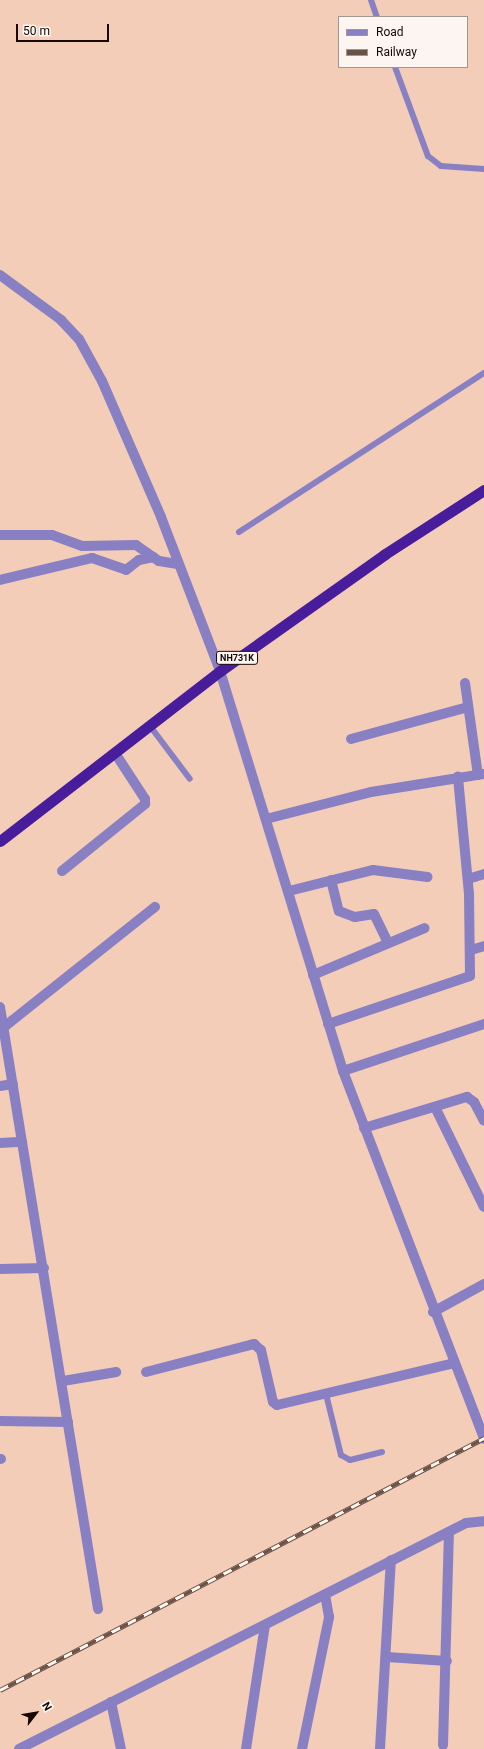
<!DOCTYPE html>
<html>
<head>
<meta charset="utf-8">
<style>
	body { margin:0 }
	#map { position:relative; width:484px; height:1749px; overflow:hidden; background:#f4cdb8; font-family:Roboto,sans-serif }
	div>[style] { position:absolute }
	.service>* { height:6px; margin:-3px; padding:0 3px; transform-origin:3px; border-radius:3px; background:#8980c3 }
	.minor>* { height:10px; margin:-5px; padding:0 5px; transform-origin:5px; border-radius:5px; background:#8980c3 }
	.trunk>* { height:11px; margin:-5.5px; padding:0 5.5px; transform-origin:5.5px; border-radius:5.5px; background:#471d9b }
	.rail>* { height:4.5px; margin-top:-2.25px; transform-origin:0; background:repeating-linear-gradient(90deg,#fdf5f1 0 9px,#695247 0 18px); box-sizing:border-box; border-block:1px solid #695247 }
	span { translate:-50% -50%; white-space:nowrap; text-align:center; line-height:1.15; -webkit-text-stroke:3.5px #fdf5f1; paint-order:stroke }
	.shield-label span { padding:1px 3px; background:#fdf5f1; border:1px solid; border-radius:3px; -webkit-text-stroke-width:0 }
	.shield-label { font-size:9px; color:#160904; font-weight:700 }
	.legend { position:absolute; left:338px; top:16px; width:130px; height:52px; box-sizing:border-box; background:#fdf5f1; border:1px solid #a19792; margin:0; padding:5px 7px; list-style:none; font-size:12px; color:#160904 }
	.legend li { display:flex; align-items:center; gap:8px; height:20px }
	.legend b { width:20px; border:1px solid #a19792 }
	.north { position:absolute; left:16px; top:1693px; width:40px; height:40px; -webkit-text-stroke:3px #fdf5f1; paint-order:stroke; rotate:59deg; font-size:11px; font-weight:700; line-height:16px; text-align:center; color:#160904 }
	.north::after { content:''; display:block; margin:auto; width:14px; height:18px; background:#160904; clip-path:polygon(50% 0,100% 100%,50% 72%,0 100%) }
	.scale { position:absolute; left:16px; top:24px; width:93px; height:18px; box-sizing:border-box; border:2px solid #160904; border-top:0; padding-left:5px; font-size:12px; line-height:14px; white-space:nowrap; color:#160904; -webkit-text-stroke:3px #fdf5f1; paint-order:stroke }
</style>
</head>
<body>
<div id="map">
	<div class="service">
		<i style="left:371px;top:0;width:18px;rotate:71deg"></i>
		<i style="left:395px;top:67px;width:95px;rotate:69.7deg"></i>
		<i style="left:428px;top:156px;width:16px;rotate:38deg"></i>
		<i style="left:441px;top:166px;width:43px;rotate:4deg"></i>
		<i style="left:239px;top:532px;width:292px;rotate:-33deg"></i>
		<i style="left:150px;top:726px;width:66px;rotate:53deg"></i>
		<i style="left:326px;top:1394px;width:63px;rotate:76.2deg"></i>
		<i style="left:341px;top:1455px;width:10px;rotate:29deg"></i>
		<i style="left:350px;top:1460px;width:33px;rotate:-14deg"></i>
	</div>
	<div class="minor">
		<i style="left:0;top:275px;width:76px;rotate:36.4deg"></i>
		<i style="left:61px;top:320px;width:26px;rotate:47deg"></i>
		<i style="left:79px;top:339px;width:48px;rotate:61.3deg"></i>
		<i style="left:102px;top:381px;width:148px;rotate:66.5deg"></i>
		<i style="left:161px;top:517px;width:165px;rotate:69deg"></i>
		<i style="left:220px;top:671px;width:418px;rotate:72.9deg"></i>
		<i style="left:343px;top:1071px;width:394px;rotate:69deg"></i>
		<i style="left:0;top:535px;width:52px"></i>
		<i style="left:52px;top:535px;width:32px;rotate:20deg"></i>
		<i style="left:82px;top:546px;width:54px;rotate:-1.1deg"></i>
		<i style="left:136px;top:545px;width:28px;rotate:35deg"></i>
		<i style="left:159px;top:561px;width:19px;rotate:9deg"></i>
		<i style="left:0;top:580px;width:95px;rotate:-13.4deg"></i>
		<i style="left:92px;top:558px;width:36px;rotate:19deg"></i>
		<i style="left:126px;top:570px;width:16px;rotate:-38deg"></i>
		<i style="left:139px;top:560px;width:15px;rotate:-11deg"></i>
		<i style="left:465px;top:683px;width:93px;rotate:82deg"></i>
		<i style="left:351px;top:739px;width:121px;rotate:-15.3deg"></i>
		<i style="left:266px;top:819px;width:108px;rotate:-14.4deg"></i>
		<i style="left:371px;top:792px;width:114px;rotate:-9.1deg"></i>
		<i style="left:62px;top:871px;width:107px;rotate:-38.9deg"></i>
		<i style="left:145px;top:804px;width:5px;rotate:-90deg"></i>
		<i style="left:145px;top:799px;width:55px;rotate:-123.1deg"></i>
		<i style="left:468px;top:879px;width:17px;rotate:-17deg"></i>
		<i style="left:331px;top:880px;width:32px;rotate:76deg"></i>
		<i style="left:339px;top:911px;width:17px;rotate:21deg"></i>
		<i style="left:355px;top:917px;width:19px;rotate:-9deg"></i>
		<i style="left:374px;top:914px;width:32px;rotate:64deg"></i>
		<i style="left:289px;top:891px;width:87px;rotate:-14deg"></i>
		<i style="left:373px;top:870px;width:55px;rotate:7.3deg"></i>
		<i style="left:471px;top:950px;width:14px;rotate:-17deg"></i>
		<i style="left:313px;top:975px;width:121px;rotate:-22.8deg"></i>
		<i style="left:0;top:1007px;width:610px;rotate:80.75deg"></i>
		<i style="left:328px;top:1024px;width:150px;rotate:-18.7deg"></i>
		<i style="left:470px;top:976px;width:82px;rotate:-90.7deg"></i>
		<i style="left:469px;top:894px;width:118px;rotate:-95.4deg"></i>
		<i style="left:4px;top:1027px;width:193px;rotate:-38.5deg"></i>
		<i style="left:343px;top:1071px;width:149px;rotate:-18.4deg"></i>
		<i style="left:0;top:1086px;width:13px;rotate:-9deg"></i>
		<i style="left:435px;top:1107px;width:111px;rotate:63.9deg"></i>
		<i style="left:364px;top:1128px;width:108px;rotate:-16.8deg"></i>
		<i style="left:467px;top:1097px;width:9px;rotate:36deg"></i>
		<i style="left:474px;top:1102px;width:21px;rotate:62deg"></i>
		<i style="left:0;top:1143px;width:22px;rotate:-3deg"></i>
		<i style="left:0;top:1269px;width:44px;rotate:-1.3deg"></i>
		<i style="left:433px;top:1312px;width:58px;rotate:-28.8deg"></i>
		<i style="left:146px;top:1372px;width:112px;rotate:-14.5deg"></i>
		<i style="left:254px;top:1344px;width:9px;rotate:41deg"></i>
		<i style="left:261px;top:1350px;width:53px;rotate:77deg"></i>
		<i style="left:273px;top:1402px;width:5px;rotate:37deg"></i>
		<i style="left:277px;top:1405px;width:182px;rotate:-13.3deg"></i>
		<i style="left:63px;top:1381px;width:54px;rotate:-9.6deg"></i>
		<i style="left:0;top:1421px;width:68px;rotate:0.8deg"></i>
		<i style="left:0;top:1459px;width:1px"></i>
		<i style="left:387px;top:1657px;width:60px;rotate:3.8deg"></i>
		<i style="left:111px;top:1702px;width:48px;rotate:78deg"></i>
		<i style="left:443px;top:1745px;width:213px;rotate:-88.4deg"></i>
		<i style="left:19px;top:1749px;width:501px;rotate:-26.82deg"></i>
		<i style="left:466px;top:1523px;width:18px;rotate:-6deg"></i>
		<i style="left:246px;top:1749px;width:125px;rotate:-81.3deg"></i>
		<i style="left:302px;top:1749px;width:135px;rotate:-78.4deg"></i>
		<i style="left:329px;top:1617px;width:23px;rotate:-100deg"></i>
		<i style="left:380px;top:1749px;width:189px;rotate:-86.7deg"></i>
	</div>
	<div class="trunk">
		<i style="left:0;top:841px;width:278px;rotate:-37.7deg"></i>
		<i style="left:220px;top:671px;width:202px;rotate:-35.3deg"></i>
		<i style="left:385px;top:554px;width:118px;rotate:-32.9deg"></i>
	</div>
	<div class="rail">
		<i style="left:0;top:1690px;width:546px;rotate:-27.5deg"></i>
	</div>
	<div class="shield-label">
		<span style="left:237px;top:658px">NH731K</span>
	</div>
	<ul class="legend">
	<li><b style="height:5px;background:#8980c3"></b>Road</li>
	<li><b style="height:5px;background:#695247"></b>Railway</li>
	</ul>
	<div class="north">N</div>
	<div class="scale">50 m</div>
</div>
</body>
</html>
